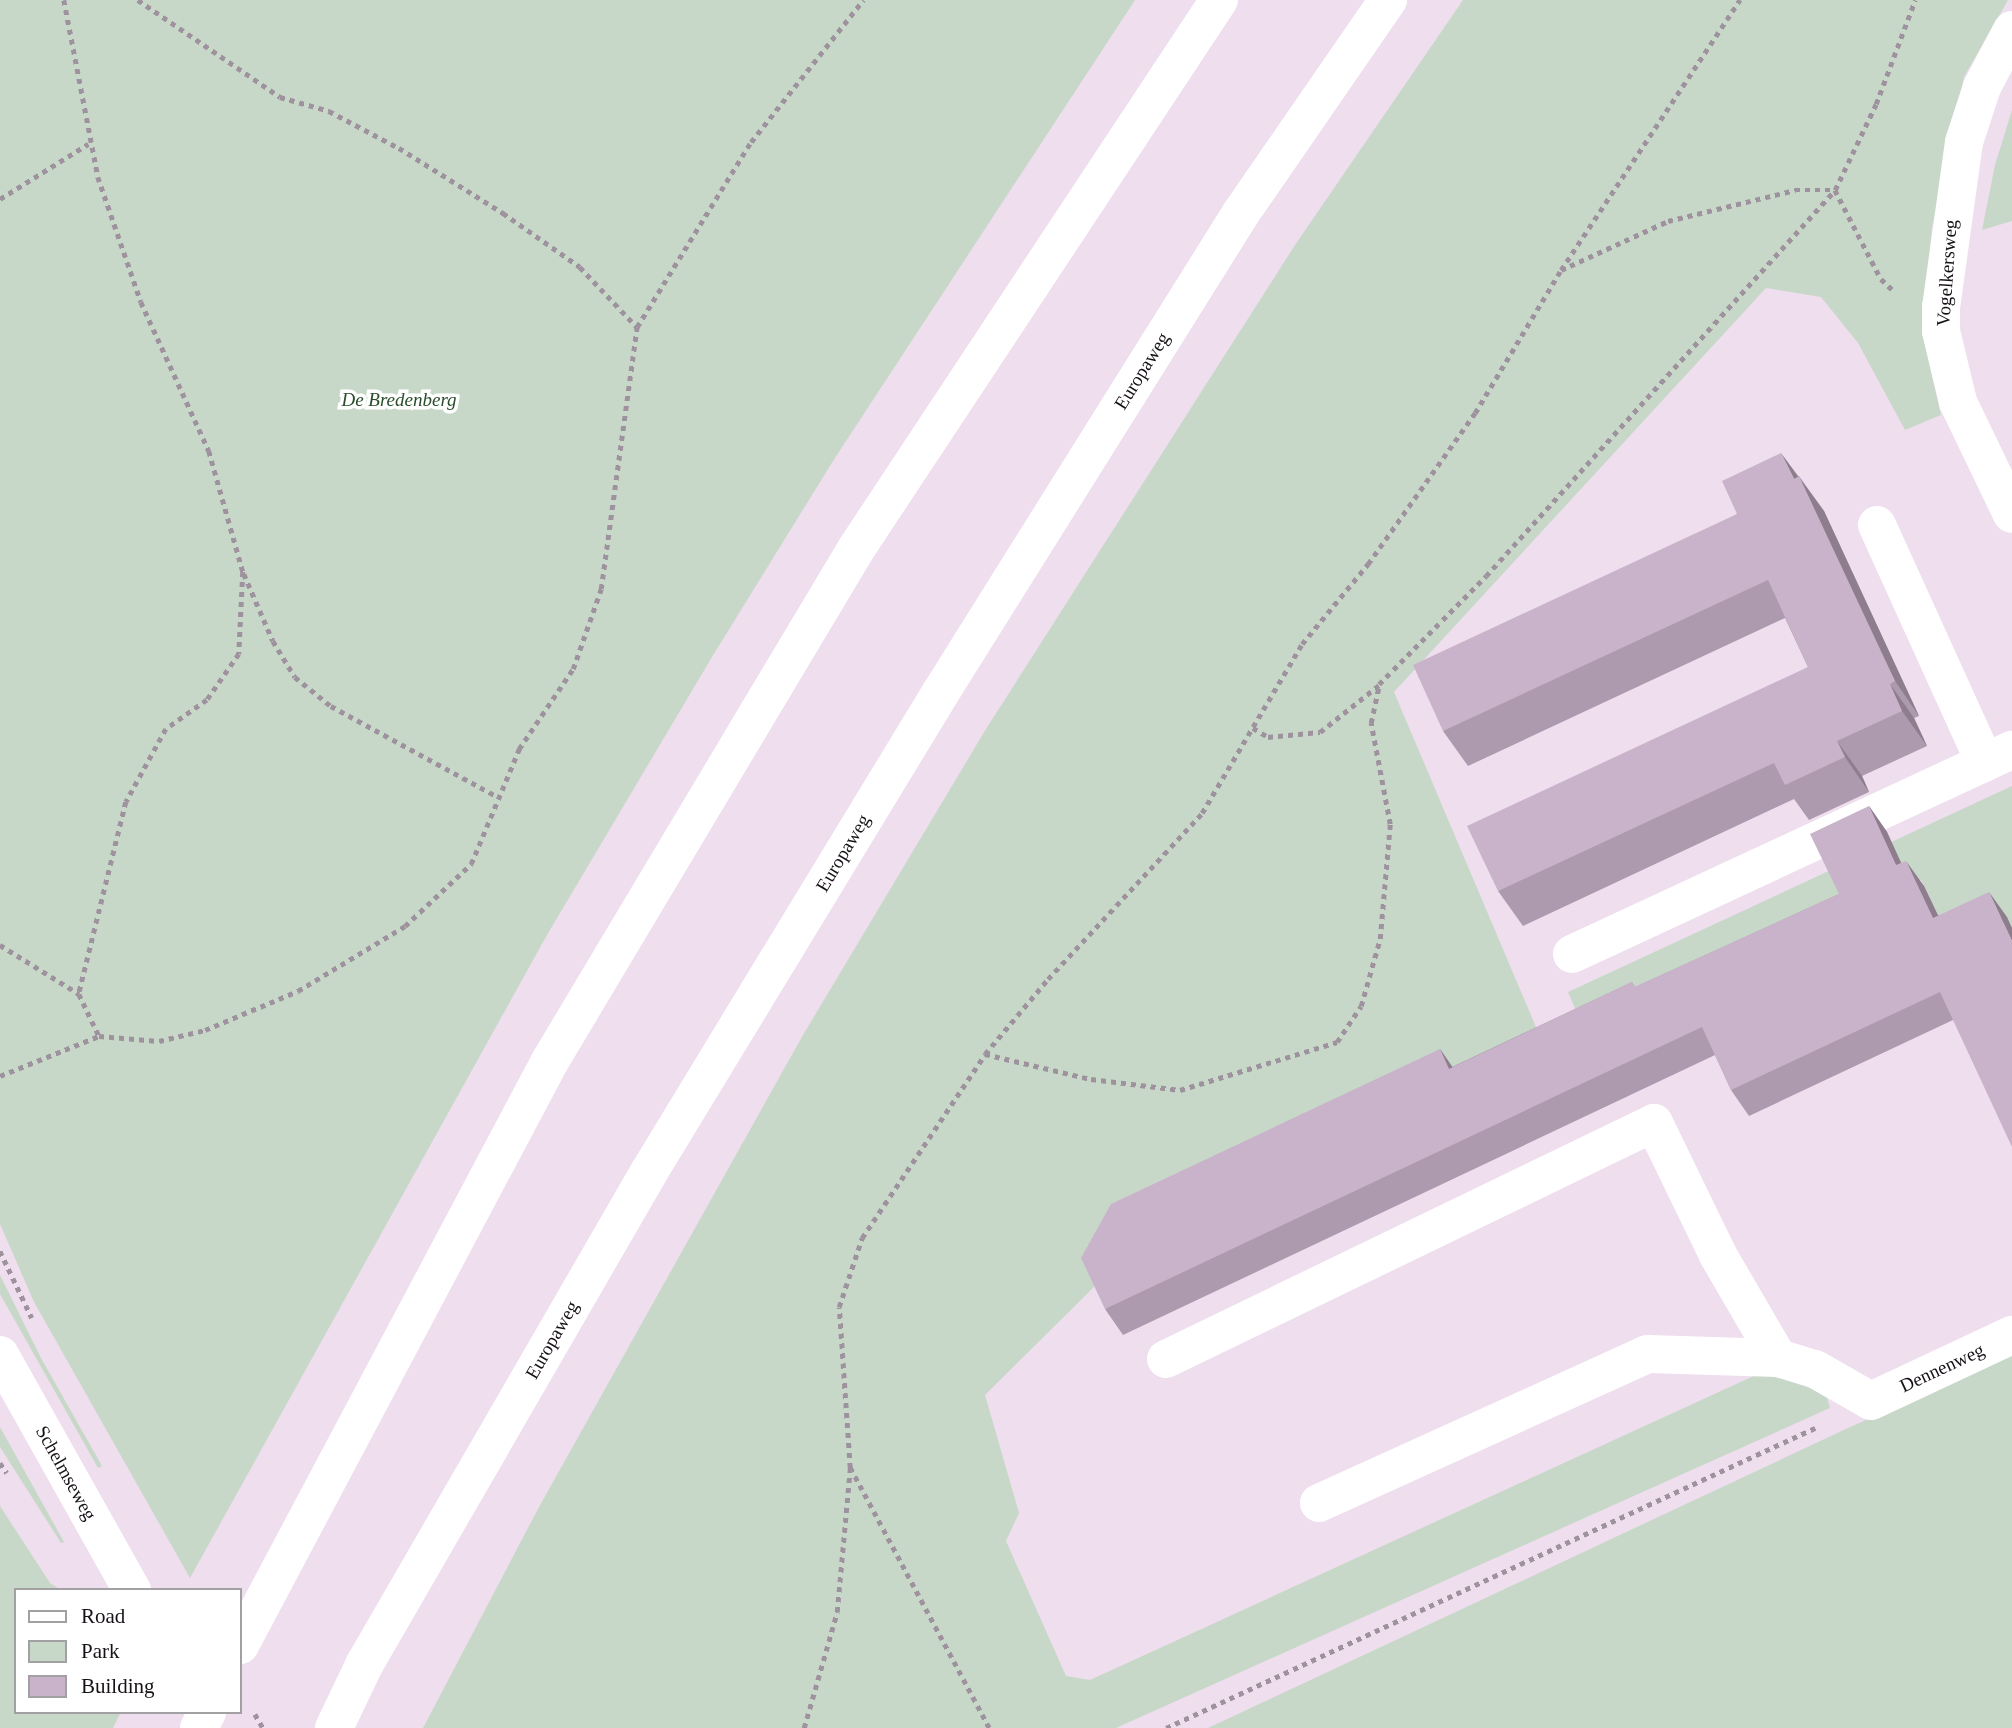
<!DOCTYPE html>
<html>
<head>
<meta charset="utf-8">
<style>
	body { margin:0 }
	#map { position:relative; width:2012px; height:1728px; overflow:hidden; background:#eedeee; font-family:Georgia,serif }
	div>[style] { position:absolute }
	.green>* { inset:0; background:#c8d8c8 }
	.path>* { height:4.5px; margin-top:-2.25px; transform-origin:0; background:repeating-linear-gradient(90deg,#9e929e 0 5px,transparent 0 10px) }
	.minor>* { height:38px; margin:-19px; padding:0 19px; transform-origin:19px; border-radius:19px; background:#fff }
	.major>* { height:38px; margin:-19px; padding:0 19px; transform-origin:19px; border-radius:19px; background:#fff }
	.highway>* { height:38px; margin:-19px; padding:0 19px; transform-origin:19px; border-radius:19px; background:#fff }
	.wall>* { inset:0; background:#ad9aae }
	.shaded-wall>* { inset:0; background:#8d7d8d }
	.building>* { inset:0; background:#c9b3ca }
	span { translate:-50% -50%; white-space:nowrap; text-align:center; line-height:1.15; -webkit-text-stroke:7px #fff; paint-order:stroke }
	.street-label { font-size:19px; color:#171217 }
	.park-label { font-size:19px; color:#2a4d2b; font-style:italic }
	.legend { position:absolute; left:14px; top:1588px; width:228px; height:126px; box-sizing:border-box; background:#fff; border:2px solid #a2a0a2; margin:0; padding:9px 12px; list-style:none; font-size:21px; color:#171217 }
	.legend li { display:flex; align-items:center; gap:14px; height:35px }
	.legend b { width:35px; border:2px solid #a2a0a2 }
</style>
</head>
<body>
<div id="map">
	<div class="green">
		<i style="clip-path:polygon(0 0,1135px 0,833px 461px,712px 657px,547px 935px,190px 1578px,34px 1302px,0 1224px)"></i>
		<i style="clip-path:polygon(1463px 0,2008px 0,1964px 77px,1932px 228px,1924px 307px,1927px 354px,1941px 415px,1905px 430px,1858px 343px,1821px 297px,1766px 288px,1394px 692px,1547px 1053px,1098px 1283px,985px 1395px,1019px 1513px,1006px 1541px,1066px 1676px,1090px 1680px,1758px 1374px,1782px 1372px,1827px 1397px,1830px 1408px,1116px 1728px,423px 1728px,539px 1507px,803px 1035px,986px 729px,1295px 245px)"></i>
		<i style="clip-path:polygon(2012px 110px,2012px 221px,1982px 230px,1995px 165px)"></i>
		<i style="clip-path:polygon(2012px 786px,2012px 935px,1954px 947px,1921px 880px,1586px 1034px,1568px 992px)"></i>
		<i style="clip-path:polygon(0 1275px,41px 1358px,102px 1466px,98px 1468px,0 1294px)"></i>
		<i style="clip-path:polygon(2012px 1355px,2012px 1728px,1208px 1728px,1848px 1428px)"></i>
		<i style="clip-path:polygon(0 1427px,64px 1542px,61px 1543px,0 1447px)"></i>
		<i style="clip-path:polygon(0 1506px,50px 1583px,61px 1590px,16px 1590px,16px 1712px,121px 1712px,113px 1728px,0 1728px)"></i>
	</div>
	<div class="path">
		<i style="left:64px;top:0;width:180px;rotate:79.1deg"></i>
		<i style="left:98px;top:177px;width:132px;rotate:71deg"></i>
		<i style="left:141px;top:302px;width:164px;rotate:65.5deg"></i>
		<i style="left:209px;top:451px;width:126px;rotate:74.3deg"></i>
		<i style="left:243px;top:572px;width:82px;rotate:92.8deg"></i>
		<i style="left:239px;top:654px;width:56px;rotate:124.8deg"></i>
		<i style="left:207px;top:700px;width:50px;rotate:144.7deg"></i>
		<i style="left:166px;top:729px;width:83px;rotate:118.7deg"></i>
		<i style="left:126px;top:802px;width:198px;rotate:103.8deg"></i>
		<i style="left:79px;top:994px;width:47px;rotate:64.5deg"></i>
		<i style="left:138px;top:0;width:172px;rotate:34.3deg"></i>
		<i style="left:280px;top:97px;width:51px;rotate:15.9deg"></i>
		<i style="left:329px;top:111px;width:79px;rotate:27.9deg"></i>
		<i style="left:399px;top:148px;width:123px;rotate:32deg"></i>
		<i style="left:503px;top:213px;width:94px;rotate:35deg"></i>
		<i style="left:580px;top:267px;width:83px;rotate:46.5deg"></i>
		<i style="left:0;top:199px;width:104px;rotate:-32deg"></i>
		<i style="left:1561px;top:270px;width:118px;rotate:-24.6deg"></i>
		<i style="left:1668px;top:221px;width:131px;rotate:-13.7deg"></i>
		<i style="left:1795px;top:190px;width:40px"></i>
		<i style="left:1835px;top:190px;width:100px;rotate:62.7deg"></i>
		<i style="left:1881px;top:279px;width:19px;rotate:43deg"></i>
		<i style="left:244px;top:574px;width:73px;rotate:66.6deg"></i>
		<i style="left:273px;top:641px;width:42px;rotate:58.6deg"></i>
		<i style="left:295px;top:677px;width:46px;rotate:38.9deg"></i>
		<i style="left:331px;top:706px;width:190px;rotate:28.6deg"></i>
		<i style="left:1253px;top:728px;width:17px;rotate:31deg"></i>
		<i style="left:1268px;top:737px;width:52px;rotate:-5.5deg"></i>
		<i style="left:1320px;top:732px;width:75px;rotate:-38.5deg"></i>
		<i style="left:0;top:945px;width:93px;rotate:31.8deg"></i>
		<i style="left:985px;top:1054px;width:109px;rotate:13.3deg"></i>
		<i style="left:1091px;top:1079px;width:90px;rotate:7deg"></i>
		<i style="left:1180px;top:1090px;width:164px;rotate:-17deg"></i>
		<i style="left:1337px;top:1042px;width:43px;rotate:-56.3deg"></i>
		<i style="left:1361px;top:1006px;width:70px;rotate:-74.2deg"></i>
		<i style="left:1380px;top:939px;width:115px;rotate:-85deg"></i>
		<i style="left:1390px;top:824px;width:103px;rotate:-100.7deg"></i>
		<i style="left:1371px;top:723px;width:40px;rotate:-78deg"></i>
		<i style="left:1379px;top:684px;width:152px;rotate:-45.3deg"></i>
		<i style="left:1486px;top:576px;width:520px;rotate:-47.88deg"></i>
		<i style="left:1835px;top:190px;width:95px;rotate:-64.5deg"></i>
		<i style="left:1876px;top:104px;width:111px;rotate:-69.4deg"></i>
		<i style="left:0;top:1076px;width:107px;rotate:-22deg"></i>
		<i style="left:99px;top:1036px;width:60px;rotate:4.8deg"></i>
		<i style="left:159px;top:1041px;width:47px;rotate:-13.4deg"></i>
		<i style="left:205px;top:1030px;width:101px;rotate:-22.8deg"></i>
		<i style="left:298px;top:991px;width:125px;rotate:-31.3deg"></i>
		<i style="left:405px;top:926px;width:91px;rotate:-43.2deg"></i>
		<i style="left:471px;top:864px;width:125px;rotate:-67.3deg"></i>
		<i style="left:519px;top:749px;width:97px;rotate:-56deg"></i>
		<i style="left:573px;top:669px;width:85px;rotate:-70.7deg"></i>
		<i style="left:601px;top:589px;width:264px;rotate:-82.2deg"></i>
		<i style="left:637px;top:327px;width:217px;rotate:-58.4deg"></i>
		<i style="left:751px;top:142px;width:181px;rotate:-51.7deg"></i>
		<i style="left:0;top:1251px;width:74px;rotate:64.5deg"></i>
		<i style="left:0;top:1463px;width:12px;rotate:55deg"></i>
		<i style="left:255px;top:1714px;width:16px;rotate:60deg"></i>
		<i style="left:804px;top:1728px;width:121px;rotate:-74.1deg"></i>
		<i style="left:837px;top:1612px;width:145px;rotate:-84.8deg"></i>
		<i style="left:989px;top:1728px;width:295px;rotate:-118.1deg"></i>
		<i style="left:850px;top:1468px;width:161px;rotate:-93.9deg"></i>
		<i style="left:839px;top:1307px;width:73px;rotate:-71.6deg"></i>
		<i style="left:862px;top:1238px;width:221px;rotate:-56.2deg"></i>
		<i style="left:985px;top:1054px;width:98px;rotate:-50deg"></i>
		<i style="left:1048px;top:979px;width:226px;rotate:-47.1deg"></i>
		<i style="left:1202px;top:813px;width:196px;rotate:-59.4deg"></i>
		<i style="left:1302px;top:644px;width:104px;rotate:-50.5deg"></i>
		<i style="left:1368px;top:564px;width:185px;rotate:-54.7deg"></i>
		<i style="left:1475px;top:413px;width:167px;rotate:-59deg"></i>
		<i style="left:1561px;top:270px;width:324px;rotate:-56.5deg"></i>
		<i style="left:1166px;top:1728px;width:719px;rotate:-24.82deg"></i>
	</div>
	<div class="minor">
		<i style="left:2012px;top:30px;width:64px;rotate:117.8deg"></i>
		<i style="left:1982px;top:87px;width:58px;rotate:108.1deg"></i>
		<i style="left:1964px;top:142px;width:167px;rotate:97.9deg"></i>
		<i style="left:1941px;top:307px;width:24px;rotate:90deg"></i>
		<i style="left:1941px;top:331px;width:73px;rotate:76.5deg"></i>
		<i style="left:1958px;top:402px;width:124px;rotate:64.3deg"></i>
		<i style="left:1877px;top:525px;width:261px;rotate:65.6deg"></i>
		<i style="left:1572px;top:954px;width:485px;rotate:-24.9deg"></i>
		<i style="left:1166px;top:1359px;width:542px;rotate:-25.81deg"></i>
		<i style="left:1654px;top:1123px;width:147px;rotate:64.1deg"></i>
		<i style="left:1718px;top:1255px;width:119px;rotate:59.8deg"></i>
		<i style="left:1778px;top:1358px;width:39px;rotate:17deg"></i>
		<i style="left:1815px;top:1369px;width:64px;rotate:29.7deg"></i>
		<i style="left:1871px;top:1401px;width:156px;rotate:-25.1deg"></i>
		<i style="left:1319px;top:1503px;width:361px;rotate:-24.4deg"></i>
		<i style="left:1648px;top:1354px;width:130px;rotate:1.8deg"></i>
	</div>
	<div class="major">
		<i style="left:0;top:1355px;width:270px;rotate:60.7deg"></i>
	</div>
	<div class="highway">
		<i style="left:240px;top:1645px;width:661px;rotate:-62.04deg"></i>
		<i style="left:550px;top:1061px;width:596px;rotate:-59.14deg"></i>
		<i style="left:856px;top:549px;width:658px;rotate:-56.53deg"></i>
		<i style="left:199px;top:1728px;width:18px;rotate:-63deg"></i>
		<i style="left:334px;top:1728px;width:70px;rotate:-64.5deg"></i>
		<i style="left:364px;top:1665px;width:569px;rotate:-59.97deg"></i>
		<i style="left:649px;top:1172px;width:562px;rotate:-58.69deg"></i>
		<i style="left:941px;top:692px;width:565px;rotate:-57.94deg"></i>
		<i style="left:1241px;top:213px;width:259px;rotate:-55.4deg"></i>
	</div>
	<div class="wall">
		<i style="clip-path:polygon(1799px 476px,1824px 511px,1919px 716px,1914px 718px,1927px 746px,1862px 776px,1869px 792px,1809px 820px,1794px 799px,1523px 926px,1498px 891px,1808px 667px,1785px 618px,1468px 766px,1443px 731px,1737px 514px)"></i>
		<i style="clip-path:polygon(1869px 806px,1887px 832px,1901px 863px,1924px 886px,1938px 915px,2007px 917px,1953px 1020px,1749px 1116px,1731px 1090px,1715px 1055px,1123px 1335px,1105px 1309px,1440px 1049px,1452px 1067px,1632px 982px,1635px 987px,1839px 894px)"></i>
	</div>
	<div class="shaded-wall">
		<i style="clip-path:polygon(1781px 453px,1824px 511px,1919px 716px,1895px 681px)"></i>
		<i style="clip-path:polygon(1890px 684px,1914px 718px,1927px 746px,1902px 711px)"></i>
		<i style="clip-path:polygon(1837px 741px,1862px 776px,1869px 792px,1845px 757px)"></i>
		<i style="clip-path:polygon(1869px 806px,1887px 832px,1914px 891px,1896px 865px)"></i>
		<i style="clip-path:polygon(1906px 861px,1924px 886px,1951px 943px,1933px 918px)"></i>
		<i style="clip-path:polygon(1989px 892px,2007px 917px,2012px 928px,2012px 941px)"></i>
		<i style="clip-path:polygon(1440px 1049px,1458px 1075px,1449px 1069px)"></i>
	</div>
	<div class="building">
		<i style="clip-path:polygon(1781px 453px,1794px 479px,1799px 476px,1895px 681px,1890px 684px,1902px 711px,1837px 741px,1845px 757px,1785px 785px,1774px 763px,1498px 891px,1467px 826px,1808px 667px,1768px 580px,1443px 731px,1413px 665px,1737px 514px,1722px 481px)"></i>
		<i style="clip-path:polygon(1869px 806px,1896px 865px,1906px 861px,1933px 918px,1989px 892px,2012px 941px,2012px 1147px,1940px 992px,1731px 1090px,1702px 1027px,1105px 1309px,1081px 1258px,1111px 1204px,1440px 1049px,1449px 1069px,1632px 982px,1635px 987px,1839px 894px,1810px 834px)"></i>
	</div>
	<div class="street-label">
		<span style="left:1947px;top:273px;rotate:-86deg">Vogelkersweg</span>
		<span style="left:1142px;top:371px;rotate:-58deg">Europaweg</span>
		<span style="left:843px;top:853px;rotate:-59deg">Europaweg</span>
		<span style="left:552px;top:1340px;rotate:-60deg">Europaweg</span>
		<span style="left:1942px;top:1368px;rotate:-25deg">Dennenweg</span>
		<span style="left:66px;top:1473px;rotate:61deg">Schelmseweg</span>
	</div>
	<div class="park-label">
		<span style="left:399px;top:400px">De Bredenberg</span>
	</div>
	<ul class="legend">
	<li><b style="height:9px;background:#fff"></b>Road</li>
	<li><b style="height:19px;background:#c8d8c8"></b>Park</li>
	<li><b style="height:19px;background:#c9b3ca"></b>Building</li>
	</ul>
</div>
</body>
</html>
